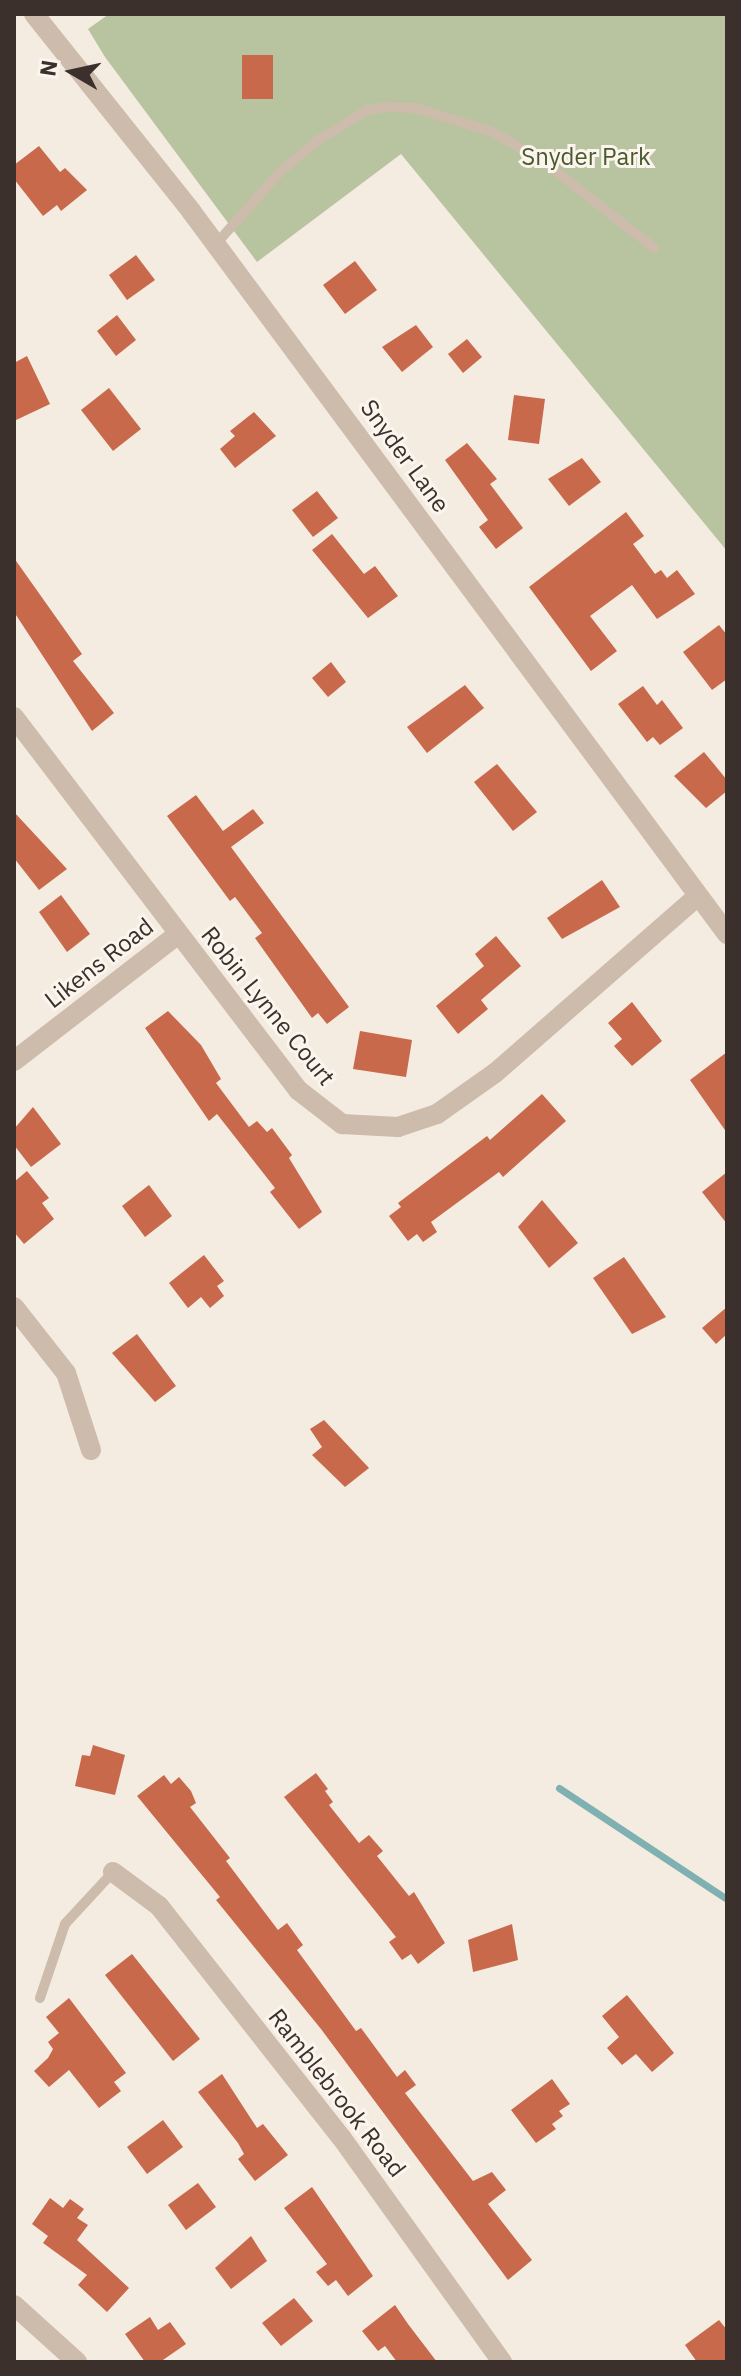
<!DOCTYPE html>
<html>
<head>
<meta charset="utf-8">
<style>
	body { margin:0 }
	#map { position:relative; width:741px; height:2376px; overflow:hidden; background:#f4ebe1; font-family:"IBM Plex Sans",sans-serif }
	div>[style] { position:absolute }
	.green>* { inset:0; background:#b8c4a0 }
	.stream>* { height:7px; margin:-3.5px; padding:0 3.5px; transform-origin:3.5px; border-radius:3.5px; background:#7fb0b2 }
	.building>* { inset:0; background:#c8694b }
	.lane>* { height:10px; margin:-5px; padding:0 5px; transform-origin:5px; border-radius:5px; background:#cdbbac }
	.street>* { height:20px; margin:-10px; padding:0 10px; transform-origin:10px; border-radius:10px; background:#cdbbac }
	span { translate:-50% -50%; white-space:nowrap; text-align:center; line-height:1.15; -webkit-text-stroke:6px #fbf5ee; paint-order:stroke }
	.park-label { font-size:24px; color:#4a5a2e }
	.street-label { font-size:24px; color:#3b302b }
	.frame { position:absolute; inset:0; border:16px solid #3b302b; pointer-events:none }
	.north { position:absolute; left:32px; top:32px; width:80px; height:80px; -webkit-text-stroke:6px #fbf5ee; paint-order:stroke; rotate:279deg; font-size:22px; font-weight:700; line-height:32px; text-align:center; color:#3b302b }
	.north::after { content:''; display:block; margin:auto; width:28px; height:36px; background:#3b302b; clip-path:polygon(50% 0,100% 100%,50% 72%,0 100%) }
</style>
</head>
<body>
<div id="map">
	<div class="green">
		<i style="clip-path:polygon(109px 14px,727px 14px,727px 551px,401px 154px,257px 262px,105px 57px,88px 29px)"></i>
	</div>
	<div class="stream">
		<i style="left:559px;top:1788px;width:201px;rotate:33.5deg"></i>
	</div>
	<div class="building">
		<i style="clip-path:polygon(242px 55px,273px 55px,273px 99px,242px 99px)"></i>
		<i style="clip-path:polygon(39px 146px,60px 172px,65px 168px,87px 190px,61px 211px,57px 205px,43px 216px,14px 179px,14px 165px)"></i>
		<i style="clip-path:polygon(136px 255px,155px 280px,127px 300px,109px 275px)"></i>
		<i style="clip-path:polygon(355px 261px,377px 290px,345px 314px,323px 285px)"></i>
		<i style="clip-path:polygon(117px 315px,136px 340px,116px 356px,97px 331px)"></i>
		<i style="clip-path:polygon(416px 325px,433px 347px,402px 372px,382px 347px)"></i>
		<i style="clip-path:polygon(467px 339px,482px 357px,463px 373px,448px 354px)"></i>
		<i style="clip-path:polygon(27px 356px,50px 404px,14px 421px,14px 363px)"></i>
		<i style="clip-path:polygon(109px 388px,141px 429px,113px 451px,81px 410px)"></i>
		<i style="clip-path:polygon(514px 395px,545px 399px,539px 444px,508px 440px)"></i>
		<i style="clip-path:polygon(254px 412px,276px 436px,235px 468px,220px 449px,235px 436px,230px 431px)"></i>
		<i style="clip-path:polygon(467px 443px,497px 479px,490px 484px,523px 528px,496px 549px,479px 527px,488px 520px,445px 460px)"></i>
		<i style="clip-path:polygon(582px 458px,601px 482px,569px 506px,548px 479px)"></i>
		<i style="clip-path:polygon(317px 491px,338px 518px,313px 537px,292px 510px)"></i>
		<i style="clip-path:polygon(626px 512px,644px 536px,633px 544px,655px 574px,661px 570px,667px 578px,677px 570px,695px 594px,657px 619px,632px 585px,590px 616px,617px 651px,591px 671px,529px 587px)"></i>
		<i style="clip-path:polygon(332px 534px,364px 574px,375px 566px,398px 596px,368px 618px,312px 550px)"></i>
		<i style="clip-path:polygon(14px 558px,82px 654px,73px 661px,114px 713px,92px 731px,14px 612px)"></i>
		<i style="clip-path:polygon(719px 625px,727px 635px,727px 679px,712px 690px,683px 652px)"></i>
		<i style="clip-path:polygon(331px 662px,346px 682px,328px 697px,312px 678px)"></i>
		<i style="clip-path:polygon(465px 685px,484px 708px,427px 753px,407px 727px)"></i>
		<i style="clip-path:polygon(643px 686px,657px 705px,662px 700px,683px 728px,660px 745px,653px 737px,647px 742px,618px 704px)"></i>
		<i style="clip-path:polygon(704px 752px,727px 780px,727px 791px,706px 808px,674px 776px)"></i>
		<i style="clip-path:polygon(497px 764px,537px 812px,513px 831px,474px 782px)"></i>
		<i style="clip-path:polygon(196px 795px,223px 831px,253px 809px,264px 823px,231px 847px,349px 1007px,327px 1024px,318px 1013px,312px 1018px,255px 938px,262px 933px,235px 897px,230px 901px,167px 816px)"></i>
		<i style="clip-path:polygon(14px 812px,67px 869px,39px 890px,14px 858px)"></i>
		<i style="clip-path:polygon(602px 880px,620px 907px,562px 939px,547px 918px)"></i>
		<i style="clip-path:polygon(61px 895px,90px 934px,67px 952px,39px 912px)"></i>
		<i style="clip-path:polygon(496px 936px,521px 966px,481px 1000px,488px 1009px,458px 1034px,436px 1006px,484px 966px,475px 954px)"></i>
		<i style="clip-path:polygon(632px 1002px,662px 1041px,632px 1066px,614px 1046px,622px 1039px,608px 1023px)"></i>
		<i style="clip-path:polygon(168px 1011px,201px 1045px,221px 1079px,216px 1083px,249px 1127px,257px 1121px,267px 1132px,272px 1128px,292px 1155px,289px 1158px,322px 1212px,299px 1229px,270px 1192px,275px 1188px,217px 1114px,209px 1121px,145px 1028px)"></i>
		<i style="clip-path:polygon(360px 1031px,412px 1040px,406px 1077px,353px 1069px)"></i>
		<i style="clip-path:polygon(727px 1052px,727px 1133px,690px 1080px)"></i>
		<i style="clip-path:polygon(542px 1094px,566px 1121px,503px 1177px,499px 1172px,431px 1222px,437px 1232px,423px 1242px,417px 1234px,408px 1241px,389px 1216px,401px 1207px,398px 1203px,487px 1136px,490px 1140px)"></i>
		<i style="clip-path:polygon(33px 1107px,61px 1144px,31px 1167px,14px 1145px,14px 1129px)"></i>
		<i style="clip-path:polygon(27px 1171px,49px 1198px,42px 1203px,54px 1219px,24px 1244px,14px 1232px,14px 1182px)"></i>
		<i style="clip-path:polygon(727px 1172px,727px 1224px,702px 1192px)"></i>
		<i style="clip-path:polygon(149px 1185px,172px 1216px,145px 1237px,122px 1206px)"></i>
		<i style="clip-path:polygon(542px 1200px,578px 1243px,549px 1268px,518px 1227px)"></i>
		<i style="clip-path:polygon(204px 1255px,224px 1281px,217px 1286px,224px 1296px,210px 1308px,201px 1297px,188px 1308px,169px 1283px)"></i>
		<i style="clip-path:polygon(624px 1257px,666px 1317px,632px 1334px,593px 1278px)"></i>
		<i style="clip-path:polygon(727px 1307px,727px 1334px,716px 1344px,702px 1328px)"></i>
		<i style="clip-path:polygon(137px 1334px,176px 1386px,155px 1402px,112px 1353px)"></i>
		<i style="clip-path:polygon(324px 1420px,369px 1468px,345px 1487px,312px 1455px,322px 1447px,310px 1429px)"></i>
		<i style="clip-path:polygon(93px 1745px,125px 1755px,115px 1795px,75px 1786px,82px 1755px,90px 1756px)"></i>
		<i style="clip-path:polygon(316px 1773px,328px 1789px,325px 1791px,333px 1802px,329px 1805px,359px 1843px,369px 1835px,383px 1851px,377px 1856px,409px 1896px,414px 1892px,445px 1943px,418px 1964px,411px 1954px,402px 1960px,389px 1942px,396px 1937px,284px 1797px)"></i>
		<i style="clip-path:polygon(164px 1775px,171px 1784px,179px 1777px,191px 1791px,196px 1803px,190px 1807px,230px 1858px,226px 1861px,278px 1930px,287px 1923px,303px 1945px,297px 1950px,356px 2031px,361px 2028px,397px 2077px,405px 2070px,416px 2085px,405px 2093px,473px 2181px,492px 2172px,506px 2190px,488px 2204px,532px 2260px,508px 2280px,321px 2029px,216px 1900px,220px 1897px,137px 1796px)"></i>
		<i style="clip-path:polygon(512px 1924px,518px 1960px,473px 1972px,468px 1940px)"></i>
		<i style="clip-path:polygon(132px 1954px,200px 2039px,173px 2061px,105px 1975px)"></i>
		<i style="clip-path:polygon(627px 1995px,674px 2053px,652px 2072px,636px 2054px,622px 2065px,607px 2048px,619px 2037px,602px 2016px)"></i>
		<i style="clip-path:polygon(69px 1998px,126px 2073px,114px 2082px,121px 2091px,99px 2108px,69px 2070px,49px 2087px,34px 2071px,48px 2058px,53px 2049px,48px 2042px,59px 2033px,46px 2017px)"></i>
		<i style="clip-path:polygon(222px 2074px,257px 2128px,263px 2124px,288px 2155px,255px 2181px,238px 2159px,244px 2154px,238px 2143px,198px 2092px)"></i>
		<i style="clip-path:polygon(552px 2079px,570px 2104px,559px 2111px,563px 2116px,552px 2124px,556px 2129px,536px 2143px,511px 2110px)"></i>
		<i style="clip-path:polygon(163px 2120px,183px 2147px,147px 2174px,127px 2147px)"></i>
		<i style="clip-path:polygon(198px 2183px,216px 2207px,186px 2230px,168px 2205px)"></i>
		<i style="clip-path:polygon(312px 2187px,373px 2276px,348px 2296px,336px 2280px,328px 2286px,316px 2272px,327px 2264px,284px 2208px)"></i>
		<i style="clip-path:polygon(50px 2198px,63px 2208px,70px 2199px,84px 2209px,77px 2218px,88px 2225px,77px 2240px,129px 2288px,107px 2312px,78px 2285px,87px 2275px,43px 2243px,48px 2236px,32px 2224px)"></i>
		<i style="clip-path:polygon(251px 2236px,267px 2261px,231px 2289px,215px 2268px)"></i>
		<i style="clip-path:polygon(294px 2298px,313px 2321px,281px 2346px,262px 2323px)"></i>
		<i style="clip-path:polygon(395px 2305px,408px 2324px,437px 2362px,397px 2362px,385px 2346px,378px 2351px,362px 2331px)"></i>
		<i style="clip-path:polygon(150px 2317px,158px 2330px,170px 2322px,186px 2344px,160px 2362px,145px 2362px,125px 2334px)"></i>
		<i style="clip-path:polygon(719px 2320px,727px 2330px,727px 2362px,697px 2362px,685px 2345px)"></i>
	</div>
	<div class="lane">
		<i style="left:216px;top:244px;width:96px;rotate:-48.4deg"></i>
		<i style="left:280px;top:172px;width:48px;rotate:-40deg"></i>
		<i style="left:317px;top:141px;width:59px;rotate:-31.8deg"></i>
		<i style="left:367px;top:110px;width:20px;rotate:-9deg"></i>
		<i style="left:387px;top:107px;width:29px;rotate:2deg"></i>
		<i style="left:416px;top:108px;width:80px;rotate:17.5deg"></i>
		<i style="left:492px;top:132px;width:54px;rotate:29deg"></i>
		<i style="left:539px;top:158px;width:146px;rotate:38deg"></i>
		<i style="left:40px;top:1998px;width:78px;rotate:-71.3deg"></i>
		<i style="left:65px;top:1924px;width:71px;rotate:-47.3deg"></i>
	</div>
	<div class="street">
		<i style="left:34px;top:14px;width:252px;rotate:51.4deg"></i>
		<i style="left:191px;top:211px;width:900px;rotate:53.45deg"></i>
		<i style="left:14px;top:717px;width:469px;rotate:52.7deg"></i>
		<i style="left:298px;top:1090px;width:56px;rotate:37.7deg"></i>
		<i style="left:342px;top:1124px;width:56px;rotate:3.1deg"></i>
		<i style="left:398px;top:1127px;width:41px;rotate:-18.4deg"></i>
		<i style="left:437px;top:1114px;width:71px;rotate:-35.3deg"></i>
		<i style="left:495px;top:1073px;width:268px;rotate:-41.1deg"></i>
		<i style="left:14px;top:1061px;width:206px;rotate:-37.7deg"></i>
		<i style="left:14px;top:1307px;width:84px;rotate:51.8deg"></i>
		<i style="left:66px;top:1373px;width:81px;rotate:72deg"></i>
		<i style="left:113px;top:1872px;width:57px;rotate:36.5deg"></i>
		<i style="left:159px;top:1906px;width:294px;rotate:51.8deg"></i>
		<i style="left:341px;top:2137px;width:277px;rotate:54.4deg"></i>
		<i style="left:14px;top:2305px;width:85px;rotate:42.1deg"></i>
	</div>
	<div class="park-label">
		<span style="left:586px;top:157px">Snyder Park</span>
	</div>
	<div class="street-label">
		<span style="left:405px;top:456px;rotate:54deg">Snyder Lane</span>
		<span style="left:99px;top:963px;rotate:-38deg">Likens Road</span>
		<span style="left:268px;top:1006px;rotate:51deg">Robin Lynne Court</span>
		<span style="left:337px;top:2093px;rotate:52deg">Ramblebrook Road</span>
	</div>
	<div class="frame"></div>
	<div class="north">N</div>
</div>
</body>
</html>
